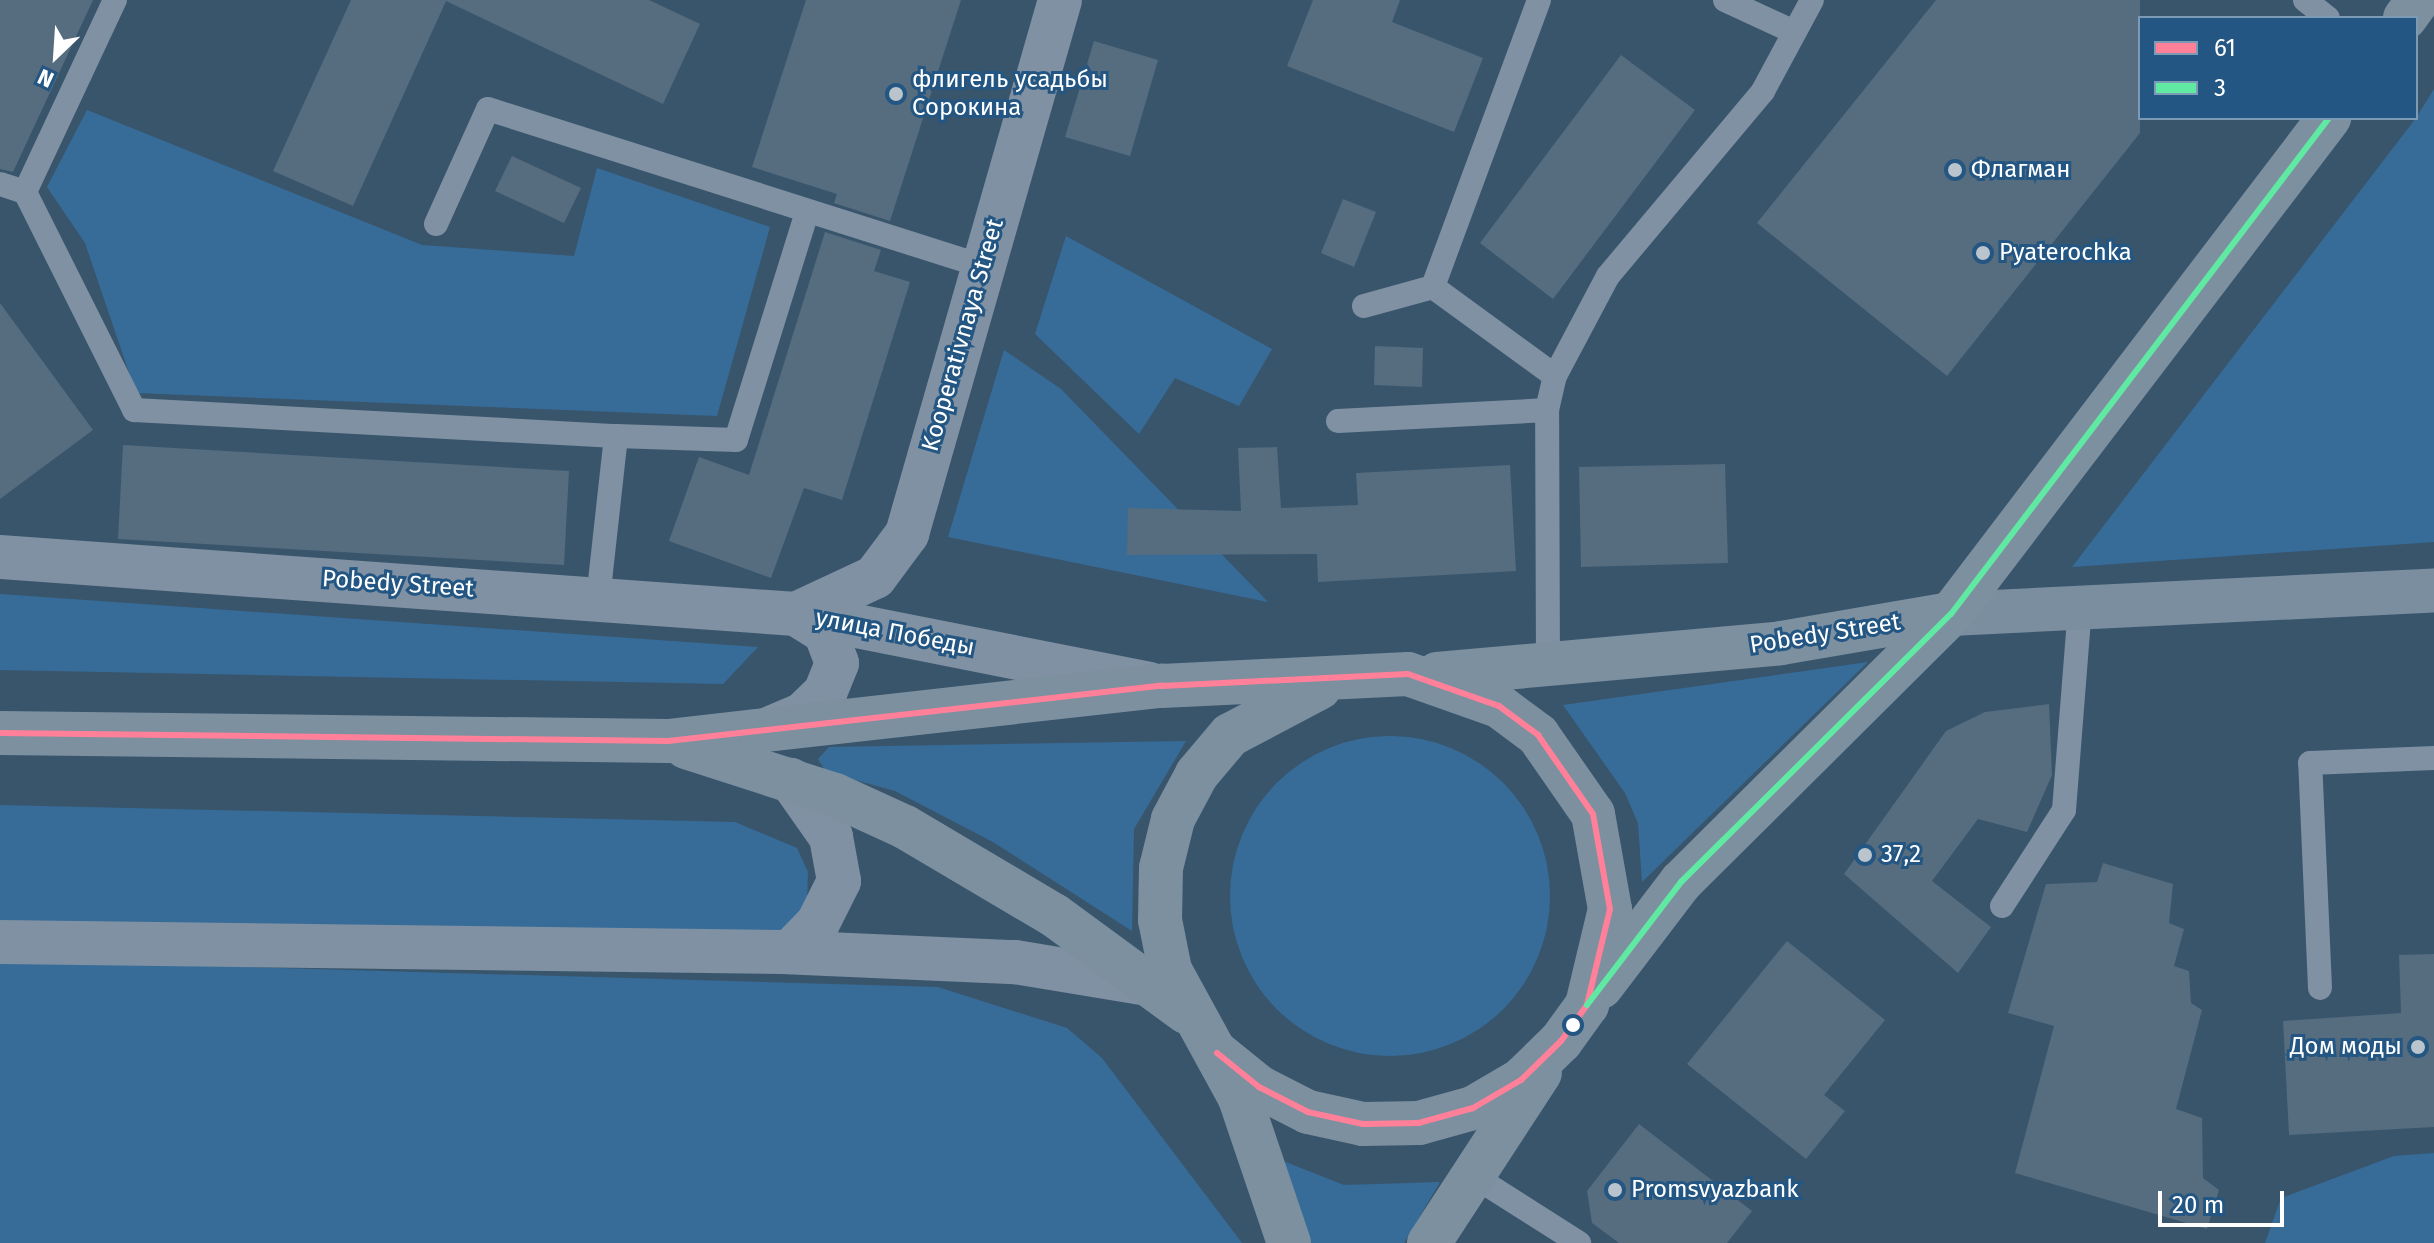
<!DOCTYPE html>
<html>
<head>
<meta charset="utf-8">
<style>
	body { margin:0 }
	#map { position:relative; width:2434px; height:1243px; overflow:hidden; background:#39556c; font-family:"Fira Sans",sans-serif }
	div>[style] { position:absolute }
	.green>* { inset:0; background:#376c99 }
	.round { border-radius:50% }
	.building>* { inset:0; background:#566c7f }
	.service>* { height:24px; margin:-12px; padding:0 12px; transform-origin:12px; border-radius:12px; background:#7f91a2 }
	.minor>* { height:44px; margin:-22px; padding:0 22px; transform-origin:22px; border-radius:22px; background:#7f91a2 }
	.secondary>* { height:44px; margin:-22px; padding:0 22px; transform-origin:22px; border-radius:22px; background:#7a8e9f }
	.primary>* { height:44px; margin:-22px; padding:0 22px; transform-origin:22px; border-radius:22px; background:#7d90a0 }
	.bus-1>* { height:6px; margin:-3px; padding:0 3px; transform-origin:3px; border-radius:3px; background:#ff8098 }
	.bus-2>* { height:6px; margin:-3px; padding:0 3px; transform-origin:3px; border-radius:3px; background:#60e9a3 }
	.dots>* { width:22px; height:22px; translate:-50% -50%; box-sizing:border-box; border:4px solid #235682; border-radius:50% }
	span { translate:-50% -50%; white-space:nowrap; text-align:center; line-height:1.15; -webkit-text-stroke:6px #235682; paint-order:stroke }
	.poi-label { font-size:24px; color:#fff }
	.left { translate:0 -50%; text-align:left }
	.right { translate:-100% -50%; text-align:right }
	.street-label { font-size:24px; color:#fff }
	.legend { position:absolute; left:2138px; top:16px; width:280px; height:104px; box-sizing:border-box; background:#235682; border:2px solid #7b9ab4; margin:0; padding:10px 14px; list-style:none; font-size:24px; color:#fff }
	.legend li { display:flex; align-items:center; gap:16px; height:40px }
	.legend b { width:40px; border:2px solid #7b9ab4 }
	.north { position:absolute; left:16px; top:16px; width:80px; height:80px; -webkit-text-stroke:6px #235682; paint-order:stroke; rotate:205deg; font-size:22px; font-weight:700; line-height:32px; text-align:center; color:#fff }
	.north::after { content:''; display:block; margin:auto; width:28px; height:36px; background:#fff; clip-path:polygon(50% 0,100% 100%,50% 72%,0 100%) }
	.scale { position:absolute; left:2158px; top:1191px; width:126px; height:36px; box-sizing:border-box; border:4px solid #fff; border-top:0; padding-left:10px; font-size:24px; line-height:28px; white-space:nowrap; color:#fff; -webkit-text-stroke:6px #235682; paint-order:stroke }
</style>
</head>
<body>
<div id="map">
	<div class="green">
		<i style="clip-path:polygon(2434px 89px,2434px 542px,2072px 567px,2416px 118px)"></i>
		<i style="clip-path:polygon(87px 110px,422px 245px,574px 256px,597px 168px,770px 227px,717px 416px,136px 393px,85px 243px,47px 187px)"></i>
		<i style="clip-path:polygon(1066px 236px,1272px 349px,1239px 406px,1175px 378px,1139px 434px,1035px 334px)"></i>
		<i style="clip-path:polygon(1004px 350px,1061px 389px,1268px 602px,948px 537px)"></i>
		<i style="clip-path:polygon(0 594px,758px 647px,723px 684px,0 670px)"></i>
		<i style="clip-path:polygon(1868px 662px,1642px 882px,1638px 823px,1625px 793px,1563px 705px)"></i>
		<i class="round" style="left:1230px;top:736px;width:320px;height:320px"></i>
		<i style="clip-path:polygon(1186px 741px,1134px 829px,1132px 931px,993px 842px,895px 791px,826px 772px,818px 759px,829px 747px)"></i>
		<i style="clip-path:polygon(0 805px,735px 822px,797px 848px,808px 872px,807px 901px,799px 917px,768px 940px,0 921px)"></i>
		<i style="clip-path:polygon(0 960px,938px 987px,1067px 1028px,1102px 1058px,1242px 1243px,0 1243px)"></i>
		<i style="clip-path:polygon(2434px 1153px,2434px 1243px,2265px 1243px,2281px 1198px,2394px 1156px)"></i>
		<i style="clip-path:polygon(1278px 1159px,1344px 1185px,1440px 1182px,1404px 1243px,1309px 1243px)"></i>
	</div>
	<div class="building">
		<i style="clip-path:polygon(0 0,93px 0,13px 172px,0 169px)"></i>
		<i style="clip-path:polygon(351px 0,649px 0,700px 24px,663px 104px,446px 1px,353px 206px,273px 171px)"></i>
		<i style="clip-path:polygon(806px 0,961px 0,890px 221px,834px 203px,837px 194px,752px 167px)"></i>
		<i style="clip-path:polygon(1313px 0,1400px 0,1392px 22px,1483px 58px,1454px 132px,1287px 66px)"></i>
		<i style="clip-path:polygon(1936px 0,2140px 0,2140px 133px,1947px 376px,1757px 223px)"></i>
		<i style="clip-path:polygon(1094px 41px,1158px 60px,1130px 156px,1065px 137px)"></i>
		<i style="clip-path:polygon(1621px 55px,1695px 110px,1553px 299px,1480px 243px)"></i>
		<i style="clip-path:polygon(512px 156px,581px 188px,564px 223px,495px 191px)"></i>
		<i style="clip-path:polygon(1343px 199px,1376px 212px,1354px 267px,1321px 253px)"></i>
		<i style="clip-path:polygon(825px 232px,881px 250px,874px 271px,910px 282px,842px 500px,804px 488px,771px 578px,669px 541px,699px 457px,749px 475px)"></i>
		<i style="clip-path:polygon(0 303px,93px 430px,0 499px)"></i>
		<i style="clip-path:polygon(1375px 346px,1423px 348px,1422px 387px,1374px 385px)"></i>
		<i style="clip-path:polygon(123px 445px,569px 471px,564px 565px,118px 539px)"></i>
		<i style="clip-path:polygon(1277px 447px,1281px 508px,1358px 505px,1356px 473px,1510px 465px,1516px 571px,1318px 582px,1317px 554px,1127px 555px,1128px 508px,1241px 511px,1238px 448px)"></i>
		<i style="clip-path:polygon(1725px 464px,1728px 563px,1581px 567px,1579px 467px)"></i>
		<i style="clip-path:polygon(2049px 704px,2052px 775px,2027px 832px,1978px 819px,1932px 881px,1991px 927px,1958px 973px,1844px 874px,1946px 731px,1985px 712px)"></i>
		<i style="clip-path:polygon(2103px 863px,2173px 884px,2169px 923px,2184px 929px,2174px 966px,2189px 971px,2191px 1003px,2202px 1010px,2176px 1109px,2202px 1118px,2203px 1178px,2219px 1190px,2207px 1229px,2015px 1173px,2054px 1026px,2008px 1013px,2046px 884px,2097px 882px)"></i>
		<i style="clip-path:polygon(1787px 941px,1885px 1020px,1824px 1095px,1845px 1111px,1806px 1159px,1687px 1064px)"></i>
		<i style="clip-path:polygon(2434px 954px,2434px 1127px,2289px 1135px,2283px 1021px,2401px 1013px,2399px 955px)"></i>
		<i style="clip-path:polygon(1639px 1124px,1752px 1211px,1727px 1243px,1619px 1243px,1592px 1223px,1587px 1191px)"></i>
	</div>
	<div class="service">
		<i style="left:1539px;top:0;width:306px;rotate:110.3deg"></i>
		<i style="left:1433px;top:287px;width:151px;rotate:36.1deg"></i>
		<i style="left:1725px;top:0;width:72px;rotate:24.8deg"></i>
		<i style="left:2305px;top:0;width:29px;rotate:38deg"></i>
		<i style="left:0;top:184px;width:26px;rotate:18deg"></i>
		<i style="left:25px;top:192px;width:212px;rotate:-64.9deg"></i>
		<i style="left:25px;top:192px;width:244px;rotate:63.4deg"></i>
		<i style="left:134px;top:410px;width:483px;rotate:3.1deg"></i>
		<i style="left:616px;top:436px;width:163px;rotate:96.3deg"></i>
		<i style="left:436px;top:224px;width:126px;rotate:-65.7deg"></i>
		<i style="left:488px;top:109px;width:518px;rotate:17.63deg"></i>
		<i style="left:1364px;top:306px;width:72px;rotate:-15.4deg"></i>
		<i style="left:1338px;top:421px;width:209px;rotate:-3deg"></i>
		<i style="left:616px;top:436px;width:120px;rotate:1.9deg"></i>
		<i style="left:736px;top:440px;width:239px;rotate:-72.7deg"></i>
		<i style="left:1548px;top:667px;width:257px;rotate:-90.2deg"></i>
		<i style="left:1547px;top:410px;width:35px;rotate:-77deg"></i>
		<i style="left:1555px;top:376px;width:113px;rotate:-62.1deg"></i>
		<i style="left:1608px;top:276px;width:241px;rotate:-50deg"></i>
		<i style="left:1763px;top:91px;width:103px;rotate:-61.7deg"></i>
		<i style="left:2002px;top:906px;width:114px;rotate:-57.1deg"></i>
		<i style="left:2064px;top:810px;width:206px;rotate:-85.5deg"></i>
		<i style="left:2320px;top:988px;width:225px;rotate:-92.5deg"></i>
		<i style="left:2310px;top:763px;width:124px;rotate:-2.3deg"></i>
		<i style="left:1472px;top:1175px;width:127px;rotate:32.4deg"></i>
	</div>
	<div class="minor">
		<i style="left:0;top:557px;width:798px;rotate:4.1deg"></i>
		<i style="left:796px;top:614px;width:360px;rotate:11.2deg"></i>
		<i style="left:796px;top:614px;width:87px;rotate:-25.1deg"></i>
		<i style="left:875px;top:577px;width:54px;rotate:-53.3deg"></i>
		<i style="left:907px;top:534px;width:555px;rotate:-74.01deg"></i>
		<i style="left:766px;top:730px;width:39px;rotate:-23deg"></i>
		<i style="left:802px;top:715px;width:32px;rotate:-44deg"></i>
		<i style="left:825px;top:693px;width:32px;rotate:-68deg"></i>
		<i style="left:837px;top:663px;width:33px;rotate:-111deg"></i>
		<i style="left:825px;top:632px;width:34px;rotate:-148deg"></i>
		<i style="left:0;top:942px;width:782px;rotate:0.73deg"></i>
		<i style="left:782px;top:952px;width:233px;rotate:2.5deg"></i>
		<i style="left:1015px;top:962px;width:141px;rotate:9.4deg"></i>
		<i style="left:790px;top:952px;width:40px;rotate:-46deg"></i>
		<i style="left:818px;top:923px;width:47px;rotate:-63.4deg"></i>
		<i style="left:839px;top:881px;width:45px;rotate:-100.3deg"></i>
		<i style="left:831px;top:837px;width:70px;rotate:-125.1deg"></i>
	</div>
	<div class="secondary">
		<i style="left:1951px;top:614px;width:484px;rotate:-2.8deg"></i>
	</div>
	<div class="primary">
		<i style="left:2405px;top:18px;width:22px;rotate:-54deg"></i>
		<i style="left:1437px;top:674px;width:345px;rotate:-5.1deg"></i>
		<i style="left:1781px;top:643px;width:172px;rotate:-9.7deg"></i>
		<i style="left:0;top:733px;width:668px;rotate:0.69deg"></i>
		<i style="left:668px;top:741px;width:497px;rotate:-6.4deg"></i>
		<i style="left:1162px;top:686px;width:246px;rotate:-2.8deg"></i>
		<i style="left:1408px;top:674px;width:96px;rotate:19.4deg"></i>
		<i style="left:1499px;top:706px;width:49px;rotate:36.6deg"></i>
		<i style="left:1538px;top:735px;width:96px;rotate:55.2deg"></i>
		<i style="left:1593px;top:814px;width:97px;rotate:79.9deg"></i>
		<i style="left:1610px;top:909px;width:99px;rotate:103.5deg"></i>
		<i style="left:1587px;top:1005px;width:44px;rotate:125.8deg"></i>
		<i style="left:1561px;top:1041px;width:56px;rotate:135.7deg"></i>
		<i style="left:1521px;top:1080px;width:56px;rotate:149.7deg"></i>
		<i style="left:1473px;top:1108px;width:56px;rotate:164.5deg"></i>
		<i style="left:1419px;top:1123px;width:56px;rotate:179deg"></i>
		<i style="left:1363px;top:1124px;width:56px;rotate:-167.7deg"></i>
		<i style="left:1308px;top:1112px;width:55px;rotate:-153deg"></i>
		<i style="left:1259px;top:1087px;width:54px;rotate:-141deg"></i>
		<i style="left:686px;top:747px;width:157px;rotate:17.9deg"></i>
		<i style="left:835px;top:795px;width:77px;rotate:24.6deg"></i>
		<i style="left:905px;top:827px;width:173px;rotate:30.6deg"></i>
		<i style="left:1054px;top:915px;width:164px;rotate:36.3deg"></i>
		<i style="left:1601px;top:987px;width:132px;rotate:-52.7deg"></i>
		<i style="left:1681px;top:882px;width:380px;rotate:-44.8deg"></i>
		<i style="left:1951px;top:614px;width:624px;rotate:-52.69deg"></i>
		<i style="left:1289px;top:1243px;width:153px;rotate:-108.7deg"></i>
		<i style="left:1240px;top:1098px;width:146px;rotate:-118.7deg"></i>
		<i style="left:1170px;top:970px;width:51px;rotate:-101.3deg"></i>
		<i style="left:1160px;top:920px;width:52px;rotate:-88.9deg"></i>
		<i style="left:1161px;top:868px;width:50px;rotate:-76.2deg"></i>
		<i style="left:1173px;top:819px;width:51px;rotate:-61.9deg"></i>
		<i style="left:1197px;top:774px;width:51px;rotate:-49.8deg"></i>
		<i style="left:1230px;top:735px;width:101px;rotate:-27.8deg"></i>
		<i style="left:1429px;top:1243px;width:203px;rotate:-56.9deg"></i>
	</div>
	<div class="bus-1">
		<i style="left:0;top:733px;width:668px;rotate:0.69deg"></i>
		<i style="left:668px;top:741px;width:497px;rotate:-6.4deg"></i>
		<i style="left:1162px;top:686px;width:246px;rotate:-2.8deg"></i>
		<i style="left:1408px;top:674px;width:96px;rotate:19.4deg"></i>
		<i style="left:1499px;top:706px;width:49px;rotate:36.6deg"></i>
		<i style="left:1538px;top:735px;width:96px;rotate:55.2deg"></i>
		<i style="left:1593px;top:814px;width:97px;rotate:79.9deg"></i>
		<i style="left:1610px;top:909px;width:99px;rotate:103.5deg"></i>
		<i style="left:1587px;top:1005px;width:44px;rotate:125.8deg"></i>
		<i style="left:1561px;top:1041px;width:56px;rotate:135.7deg"></i>
		<i style="left:1521px;top:1080px;width:56px;rotate:149.7deg"></i>
		<i style="left:1473px;top:1108px;width:56px;rotate:164.5deg"></i>
		<i style="left:1419px;top:1123px;width:56px;rotate:179deg"></i>
		<i style="left:1363px;top:1124px;width:56px;rotate:-167.7deg"></i>
		<i style="left:1308px;top:1112px;width:55px;rotate:-153deg"></i>
		<i style="left:1259px;top:1087px;width:54px;rotate:-141deg"></i>
	</div>
	<div class="bus-2">
		<i style="left:1587px;top:1005px;width:155px;rotate:-52.6deg"></i>
		<i style="left:1681px;top:882px;width:380px;rotate:-44.8deg"></i>
		<i style="left:1951px;top:614px;width:624px;rotate:-52.69deg"></i>
	</div>
	<div class="dots">
		<i style="left:896px;top:94px;background:#bac4cc"></i>
		<i style="left:1955px;top:170px;background:#bac4cc"></i>
		<i style="left:1983px;top:253px;background:#bac4cc"></i>
		<i style="left:1865px;top:855px;background:#bac4cc"></i>
		<i style="left:1573px;top:1025px;background:#fff"></i>
		<i style="left:2418px;top:1047px;background:#bac4cc"></i>
		<i style="left:1615px;top:1190px;background:#bac4cc"></i>
	</div>
	<div class="poi-label">
		<span class="left" style="left:912px;top:94px">флигель усадьбы<br>Сорокина</span>
		<span class="left" style="left:1971px;top:170px">Флагман</span>
		<span class="left" style="left:1999px;top:253px">Pyaterochka</span>
		<span class="left" style="left:1881px;top:855px">37,2</span>
		<span class="right" style="left:2402px;top:1047px">Дом моды</span>
		<span class="left" style="left:1631px;top:1190px">Promsvyazbank</span>
	</div>
	<div class="street-label">
		<span style="left:963px;top:335px;rotate:-74deg">Kooperativnaya Street</span>
		<span style="left:398px;top:584px;rotate:4deg">Pobedy Street</span>
		<span style="left:895px;top:633px;rotate:11deg">улица Победы</span>
		<span style="left:1825px;top:634px;rotate:-9deg">Pobedy Street</span>
	</div>
	<ul class="legend">
	<li><b style="height:10px;background:#ff8098"></b>61</li>
	<li><b style="height:10px;background:#60e9a3"></b>3</li>
	</ul>
	<div class="north">N</div>
	<div class="scale">20 m</div>
</div>
</body>
</html>
